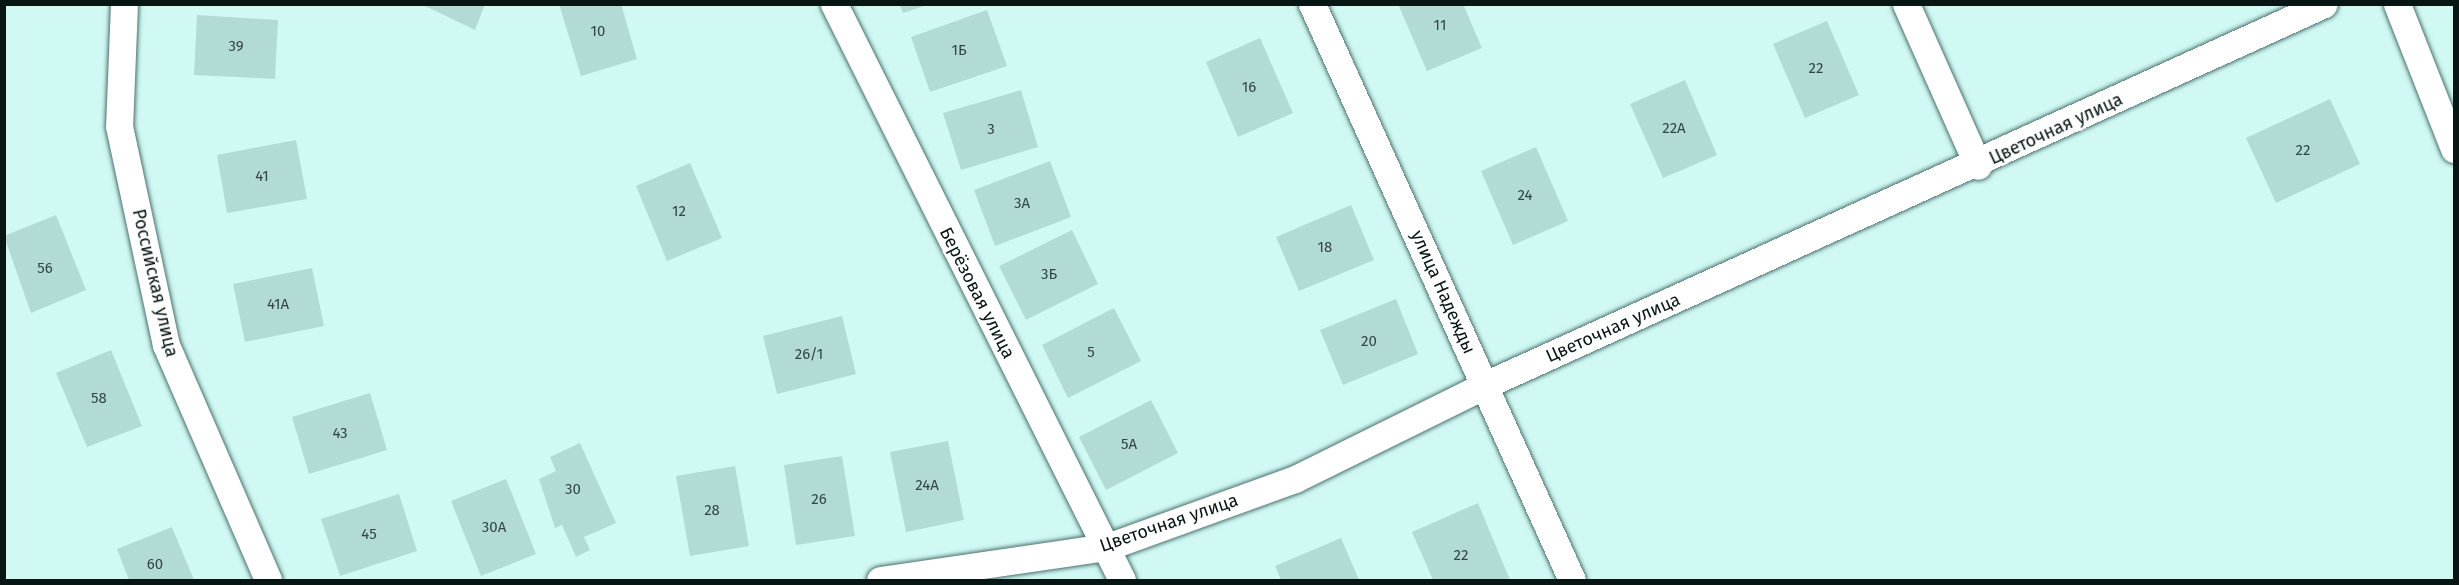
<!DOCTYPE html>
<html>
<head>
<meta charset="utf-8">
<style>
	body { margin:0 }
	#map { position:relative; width:2459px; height:585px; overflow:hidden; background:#d0f9f4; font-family:"Fira Sans",sans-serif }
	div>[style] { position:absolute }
	.building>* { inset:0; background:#b3dbd6 }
	.roads { filter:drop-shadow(0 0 2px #4c716c) drop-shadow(0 0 2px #4c716c) }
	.minor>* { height:27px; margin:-13.5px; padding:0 13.5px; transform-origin:13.5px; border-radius:13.5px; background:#fff }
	span { translate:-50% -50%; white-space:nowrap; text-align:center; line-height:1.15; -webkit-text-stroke:5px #fff; paint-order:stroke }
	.number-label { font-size:15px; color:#324744 }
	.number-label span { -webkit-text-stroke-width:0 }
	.street-label { font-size:18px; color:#071614 }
	.frame { position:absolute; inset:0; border:6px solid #071614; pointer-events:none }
</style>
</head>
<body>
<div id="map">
	<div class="building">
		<i style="clip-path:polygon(421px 4px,485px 4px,475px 30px)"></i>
		<i style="clip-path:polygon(559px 4px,621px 4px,637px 59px,581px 76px)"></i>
		<i style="clip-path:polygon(1398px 4px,1463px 4px,1482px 48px,1427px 71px)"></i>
		<i style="clip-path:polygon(900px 5px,927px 5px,903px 13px)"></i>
		<i style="clip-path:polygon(987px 10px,1007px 66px,930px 92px,911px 37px)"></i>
		<i style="clip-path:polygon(197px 15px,278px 20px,275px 79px,194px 75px)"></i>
		<i style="clip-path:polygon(1827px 21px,1859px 95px,1805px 118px,1773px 44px)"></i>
		<i style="clip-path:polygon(1260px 38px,1293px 113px,1238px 137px,1206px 62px)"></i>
		<i style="clip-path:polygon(1685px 80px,1717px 155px,1663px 178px,1630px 104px)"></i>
		<i style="clip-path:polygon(1021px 90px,1038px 147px,961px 170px,943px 113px)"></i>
		<i style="clip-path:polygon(2330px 99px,2360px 164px,2276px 203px,2246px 138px)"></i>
		<i style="clip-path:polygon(296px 140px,307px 199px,227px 213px,217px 155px)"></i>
		<i style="clip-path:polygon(1536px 147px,1568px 221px,1513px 245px,1481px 171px)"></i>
		<i style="clip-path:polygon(1050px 161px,1071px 217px,995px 246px,974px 190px)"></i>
		<i style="clip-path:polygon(690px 163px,722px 238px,667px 261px,636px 186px)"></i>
		<i style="clip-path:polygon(1351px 205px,1374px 260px,1299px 291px,1276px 237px)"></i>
		<i style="clip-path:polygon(56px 215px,86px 290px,31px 313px,4px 236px)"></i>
		<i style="clip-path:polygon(1072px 230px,1098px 284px,1026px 320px,999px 266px)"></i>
		<i style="clip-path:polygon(312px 268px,324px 326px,245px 342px,233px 284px)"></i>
		<i style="clip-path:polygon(1396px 299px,1418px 354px,1343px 385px,1320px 330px)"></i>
		<i style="clip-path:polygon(1114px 308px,1141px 361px,1068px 398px,1042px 345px)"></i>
		<i style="clip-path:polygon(842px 316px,856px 374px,777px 394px,763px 336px)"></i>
		<i style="clip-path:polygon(111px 350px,142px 426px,87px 447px,56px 373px)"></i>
		<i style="clip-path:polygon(370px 393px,387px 450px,309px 474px,292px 417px)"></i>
		<i style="clip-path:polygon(1151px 400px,1178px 453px,1106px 490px,1079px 437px)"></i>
		<i style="clip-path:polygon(948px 441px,964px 520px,906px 532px,890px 452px)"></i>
		<i style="clip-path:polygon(580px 443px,616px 523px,584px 537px,590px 550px,576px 557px,562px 525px,555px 528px,539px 479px,556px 471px,550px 457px)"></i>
		<i style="clip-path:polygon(842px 456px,855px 536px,796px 545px,784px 465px)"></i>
		<i style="clip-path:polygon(735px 466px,749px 546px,690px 556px,676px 476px)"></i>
		<i style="clip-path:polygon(506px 479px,536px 554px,481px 576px,451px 501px)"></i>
		<i style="clip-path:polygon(399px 494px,417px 551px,340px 576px,321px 519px)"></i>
		<i style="clip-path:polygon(1478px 503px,1510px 580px,1433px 580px,1412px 532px)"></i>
		<i style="clip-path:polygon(172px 527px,194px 580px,129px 580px,117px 549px)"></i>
		<i style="clip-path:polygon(1341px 538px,1359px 580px,1281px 580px,1275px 566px)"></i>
	</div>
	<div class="roads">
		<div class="minor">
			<i style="left:124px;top:4px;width:122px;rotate:92.3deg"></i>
			<i style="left:119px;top:126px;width:224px;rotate:77.9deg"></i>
			<i style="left:166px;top:345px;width:256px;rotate:66.5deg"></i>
			<i style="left:834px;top:4px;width:644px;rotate:63.43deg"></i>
			<i style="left:1312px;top:4px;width:632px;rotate:65.71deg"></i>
			<i style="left:1906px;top:4px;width:177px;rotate:66deg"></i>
			<i style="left:2397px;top:4px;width:156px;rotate:68.5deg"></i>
			<i style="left:880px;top:580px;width:229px;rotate:-8.3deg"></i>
			<i style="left:1107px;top:547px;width:200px;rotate:-19.9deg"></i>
			<i style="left:1295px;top:479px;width:212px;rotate:-26.3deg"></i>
			<i style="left:1485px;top:385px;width:921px;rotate:-24.42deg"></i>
		</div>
	</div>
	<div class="number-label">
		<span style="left:1440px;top:26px">11</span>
		<span style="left:598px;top:32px">10</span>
		<span style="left:236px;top:47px">39</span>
		<span style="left:959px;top:51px">1Б</span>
		<span style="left:1816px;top:69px">22</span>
		<span style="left:1249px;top:88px">16</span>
		<span style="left:1674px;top:129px">22А</span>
		<span style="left:991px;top:130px">3</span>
		<span style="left:2303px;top:151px">22</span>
		<span style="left:262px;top:177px">41</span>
		<span style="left:1525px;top:196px">24</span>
		<span style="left:1022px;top:204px">3А</span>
		<span style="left:679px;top:212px">12</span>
		<span style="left:1325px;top:248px">18</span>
		<span style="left:45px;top:269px">56</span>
		<span style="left:1049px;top:275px">3Б</span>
		<span style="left:278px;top:305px">41А</span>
		<span style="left:1369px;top:342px">20</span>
		<span style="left:1091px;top:353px">5</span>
		<span style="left:809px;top:355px">26/1</span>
		<span style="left:99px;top:399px">58</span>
		<span style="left:340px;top:434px">43</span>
		<span style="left:1129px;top:445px">5А</span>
		<span style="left:927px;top:486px">24А</span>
		<span style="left:573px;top:490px">30</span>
		<span style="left:819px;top:500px">26</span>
		<span style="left:712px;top:511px">28</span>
		<span style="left:494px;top:528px">30А</span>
		<span style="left:369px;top:535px">45</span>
		<span style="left:1461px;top:556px">22</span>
		<span style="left:155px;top:565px">60</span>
	</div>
	<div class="street-label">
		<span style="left:2056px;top:129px;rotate:-25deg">Цветочная улица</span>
		<span style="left:155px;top:283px;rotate:77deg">Российская улица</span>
		<span style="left:1443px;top:292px;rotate:66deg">улица Надежды</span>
		<span style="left:977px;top:293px;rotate:63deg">Берёзовая улица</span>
		<span style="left:1613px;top:328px;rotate:-24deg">Цветочная улица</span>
		<span style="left:1169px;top:523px;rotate:-19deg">Цветочная улица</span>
	</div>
	<div class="frame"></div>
</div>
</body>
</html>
